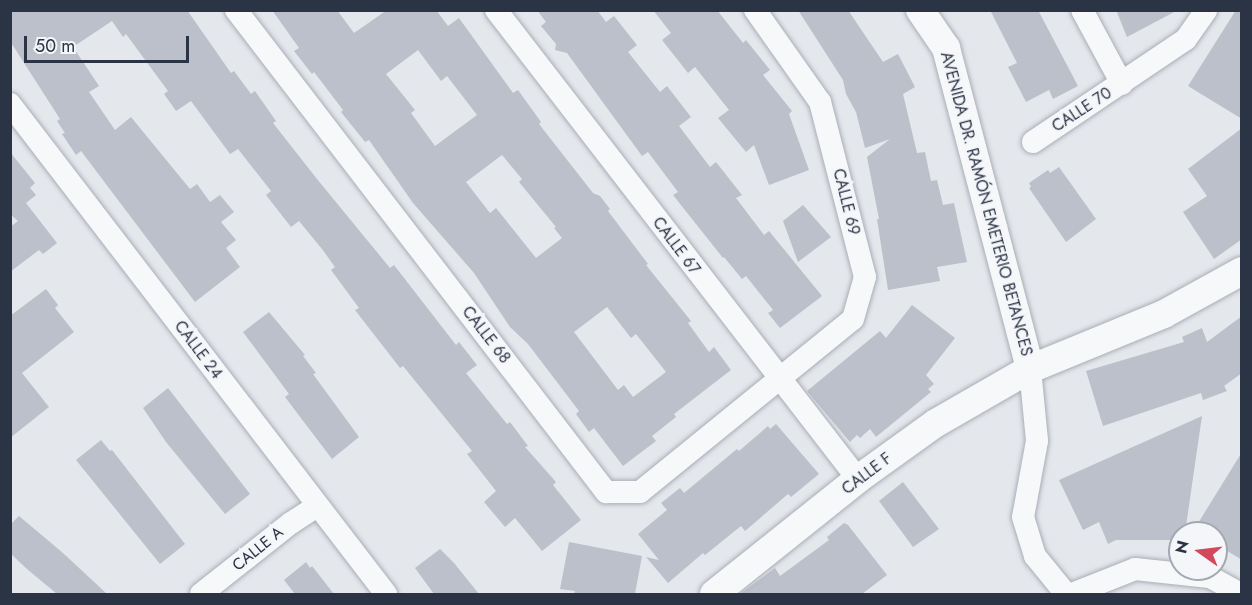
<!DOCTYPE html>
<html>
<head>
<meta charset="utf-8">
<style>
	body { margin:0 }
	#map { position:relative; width:1252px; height:605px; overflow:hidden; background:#e4e7ec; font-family:Jost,sans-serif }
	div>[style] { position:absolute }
	.building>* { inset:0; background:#bbc0ca }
	.roads { filter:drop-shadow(0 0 2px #a9aeb7) drop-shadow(0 0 2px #a9aeb7) }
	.minor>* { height:22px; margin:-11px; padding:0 11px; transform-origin:11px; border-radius:11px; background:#f7f8fa }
	.tertiary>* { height:28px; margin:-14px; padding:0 14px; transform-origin:14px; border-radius:14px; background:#f7f8fa }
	span { translate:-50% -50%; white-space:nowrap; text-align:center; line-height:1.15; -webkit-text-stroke:5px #f4f6f9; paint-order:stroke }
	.street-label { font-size:16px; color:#2b3445 }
	.frame { position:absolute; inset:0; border:12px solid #2b3445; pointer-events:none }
	.north { position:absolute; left:1168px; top:521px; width:60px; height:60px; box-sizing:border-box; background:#f4f6f9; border:2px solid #a4a8b1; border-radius:50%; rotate:284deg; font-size:16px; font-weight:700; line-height:24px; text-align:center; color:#2b3445 }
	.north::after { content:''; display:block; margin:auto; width:21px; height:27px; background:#d1495b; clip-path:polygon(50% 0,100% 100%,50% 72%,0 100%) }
	.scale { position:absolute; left:24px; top:36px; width:165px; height:27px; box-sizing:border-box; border:3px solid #2b3445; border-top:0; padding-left:8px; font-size:18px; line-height:21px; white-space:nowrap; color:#2b3445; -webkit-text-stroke:4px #f4f6f9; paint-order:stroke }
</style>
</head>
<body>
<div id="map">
	<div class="building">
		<i style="clip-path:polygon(10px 10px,187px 10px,231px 73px,234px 71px,251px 94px,255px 91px,276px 121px,273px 123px,317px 179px,390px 268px,394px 265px,456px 345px,459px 342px,477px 365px,466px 373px,507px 424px,510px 422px,528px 446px,525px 447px,556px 482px,553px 485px,581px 520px,542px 551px,515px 518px,505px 527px,484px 502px,496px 491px,467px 454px,472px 451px,403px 366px,400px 368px,355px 310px,359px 308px,331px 270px,335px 267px,322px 249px,299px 221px,291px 227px,266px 195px,271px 191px,238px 149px,230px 154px,191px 101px,176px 111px,164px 94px,168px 91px,126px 34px,123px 37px,112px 21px,73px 47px,99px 86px,89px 92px,115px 130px,131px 117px,190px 189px,197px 184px,210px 202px,220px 195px,234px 212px,221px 222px,236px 240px,226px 248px,240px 267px,195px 302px,81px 151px,76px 155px,62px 134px,65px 133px,57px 121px,60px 119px,10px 41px)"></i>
		<i style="clip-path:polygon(evenodd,272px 10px,337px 10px,354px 33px,387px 10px,436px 10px,448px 26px,459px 18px,513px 93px,518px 90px,541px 122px,539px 124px,593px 193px,600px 196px,610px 209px,608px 211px,648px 264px,646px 265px,691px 321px,688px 323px,709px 352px,714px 347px,731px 370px,674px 414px,676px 417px,652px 436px,656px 441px,623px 466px,594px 428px,589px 432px,576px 414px,579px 411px,528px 344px,510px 327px,474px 273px,413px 203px,369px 140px,365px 142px,341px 112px,343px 110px,314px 72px,312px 74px,294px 51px,299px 48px,272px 10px,418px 50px,441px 81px,447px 76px,477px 115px,435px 146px,411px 113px,415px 110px,386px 74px,418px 50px,272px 10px,502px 155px,522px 179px,519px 182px,556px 227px,554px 228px,562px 238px,536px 258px,496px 208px,490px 213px,466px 182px,502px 155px,272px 10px,607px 307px,631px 338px,636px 334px,666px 372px,633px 397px,624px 385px,618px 390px,574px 332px,607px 307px)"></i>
		<i style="clip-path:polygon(537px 10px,597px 10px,606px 22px,614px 16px,637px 45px,628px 52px,660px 92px,667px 86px,691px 117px,679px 126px,710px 167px,716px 162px,742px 195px,736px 198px,764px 235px,769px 231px,822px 296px,780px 328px,768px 313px,773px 310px,746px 276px,742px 279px,724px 257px,723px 258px,673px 195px,678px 192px,648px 152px,642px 156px,567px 53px,555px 50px,556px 44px,541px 26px,546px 22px)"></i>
		<i style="clip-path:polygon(653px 10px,717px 10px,743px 43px,746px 40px,770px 70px,763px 75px,792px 111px,789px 114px,809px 170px,769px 185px,754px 145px,746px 152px,718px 118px,729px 110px,695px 67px,688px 73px,662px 40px,671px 33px)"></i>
		<i style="clip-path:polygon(798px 10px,848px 10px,883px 62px,898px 54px,915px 87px,903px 94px,917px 153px,925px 152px,931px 181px,937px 180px,943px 205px,954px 203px,967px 262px,937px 267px,940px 281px,888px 290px,877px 219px,879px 219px,867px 157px,890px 139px,865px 148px,856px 112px,846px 94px,843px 80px)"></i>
		<i style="clip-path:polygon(990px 10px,1038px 10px,1078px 86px,1053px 99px,1049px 90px,1026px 102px,1008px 67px,1017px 63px)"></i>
		<i style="clip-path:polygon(1116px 10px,1178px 10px,1127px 37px)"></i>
		<i style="clip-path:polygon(1236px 10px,1242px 10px,1242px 119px,1188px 86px)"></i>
		<i style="clip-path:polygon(1242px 128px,1242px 239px,1214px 259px,1183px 212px,1207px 196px,1188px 169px)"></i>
		<i style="clip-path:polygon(10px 152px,35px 183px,30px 188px,36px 195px,26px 203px,57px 243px,43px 254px,39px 250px,10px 272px,10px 227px,18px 221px,10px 214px)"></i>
		<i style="clip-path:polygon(1059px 167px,1096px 219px,1066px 242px,1029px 188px,1031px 187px,1029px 183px,1048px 170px,1050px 173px)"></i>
		<i style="clip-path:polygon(803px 205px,831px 237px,798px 262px,783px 221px)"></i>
		<i style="clip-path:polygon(46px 289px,58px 305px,55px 308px,74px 332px,22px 373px,49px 407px,10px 438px,10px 316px)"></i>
		<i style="clip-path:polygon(912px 305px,955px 338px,926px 375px,934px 384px,928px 389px,931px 392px,876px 437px,870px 429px,860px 438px,857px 435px,850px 442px,807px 391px,880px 331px,886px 338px)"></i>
		<i style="clip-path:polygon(269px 312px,305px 355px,303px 356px,316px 373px,313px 374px,359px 437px,332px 459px,285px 397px,289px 394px,243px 332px)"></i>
		<i style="clip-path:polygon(1242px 316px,1242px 373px,1224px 386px,1227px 391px,1203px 400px,1201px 393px,1103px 426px,1086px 371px,1184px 342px,1182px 337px,1202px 328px,1207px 342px)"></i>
		<i style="clip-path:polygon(168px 388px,250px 494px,225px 514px,166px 442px,143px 408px)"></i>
		<i style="clip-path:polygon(1202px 416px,1185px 533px,1180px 533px,1180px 540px,1116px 540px,1108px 544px,1099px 522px,1083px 530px,1059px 480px)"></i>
		<i style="clip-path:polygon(776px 424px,819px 474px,791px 497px,788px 494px,745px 531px,741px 526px,705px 555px,703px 553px,668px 583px,646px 557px,659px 560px,638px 534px,667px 510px,661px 503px,680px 488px,684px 493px,737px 449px,739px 451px,768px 426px,770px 429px)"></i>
		<i style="clip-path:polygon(101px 440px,110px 451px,112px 450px,185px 544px,160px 564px,76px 460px)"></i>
		<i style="clip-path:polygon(1242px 452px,1242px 560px,1216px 544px,1216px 533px,1192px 533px)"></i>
		<i style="clip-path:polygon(903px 482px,939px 529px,913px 547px,879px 501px)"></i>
		<i style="clip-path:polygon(19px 516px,63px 553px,107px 594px,57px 594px,27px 569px,10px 553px,10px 525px)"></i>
		<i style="clip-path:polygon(844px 523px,848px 525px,887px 575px,862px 594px,740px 594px,775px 568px,780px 576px,829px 540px,827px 537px)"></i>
		<i style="clip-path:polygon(569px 542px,642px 556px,635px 594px,574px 594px,575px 591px,560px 589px)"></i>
		<i style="clip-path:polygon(440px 549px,454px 563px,479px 594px,434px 594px,415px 568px)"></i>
		<i style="clip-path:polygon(306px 562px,310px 568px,312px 566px,334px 594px,295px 594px,284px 580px)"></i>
	</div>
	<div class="roads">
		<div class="minor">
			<i style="left:236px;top:10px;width:608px;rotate:52.49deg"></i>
			<i style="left:606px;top:492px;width:34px"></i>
			<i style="left:640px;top:492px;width:274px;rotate:-39.1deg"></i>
			<i style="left:853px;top:319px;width:44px;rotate:-74.1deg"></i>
			<i style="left:865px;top:277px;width:181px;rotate:-104.4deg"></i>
			<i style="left:820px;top:102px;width:113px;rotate:-125.2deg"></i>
			<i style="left:496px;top:10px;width:592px;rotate:52.34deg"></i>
			<i style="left:1082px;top:10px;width:84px;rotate:61.6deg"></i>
			<i style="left:10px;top:104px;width:618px;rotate:52.5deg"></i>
			<i style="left:1033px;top:142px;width:184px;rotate:-33.9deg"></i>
			<i style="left:1186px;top:39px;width:35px;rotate:-55deg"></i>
			<i style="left:1030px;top:369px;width:72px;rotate:84.4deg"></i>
			<i style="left:1037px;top:441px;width:77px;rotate:100.4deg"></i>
			<i style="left:1023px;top:517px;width:41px;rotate:72.9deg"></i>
			<i style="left:1035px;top:556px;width:49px;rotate:50.8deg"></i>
			<i style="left:201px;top:594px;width:115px;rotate:-38.3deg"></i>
			<i style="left:291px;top:523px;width:31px;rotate:-33deg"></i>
			<i style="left:1072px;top:594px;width:68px;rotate:-21.6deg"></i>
			<i style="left:1135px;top:569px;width:75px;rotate:6.1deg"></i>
			<i style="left:1210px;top:577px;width:35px;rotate:29deg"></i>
		</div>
		<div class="tertiary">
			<i style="left:920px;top:10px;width:46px;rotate:55.6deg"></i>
			<i style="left:946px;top:48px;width:332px;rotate:75.3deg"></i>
			<i style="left:714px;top:594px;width:184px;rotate:-38.6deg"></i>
			<i style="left:858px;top:479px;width:96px;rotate:-35.7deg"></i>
			<i style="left:936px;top:423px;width:108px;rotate:-29.9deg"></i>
			<i style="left:1030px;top:369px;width:145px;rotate:-22.3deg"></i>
			<i style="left:1164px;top:314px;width:89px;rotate:-28.9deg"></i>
		</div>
	</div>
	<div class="street-label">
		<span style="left:1082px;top:110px;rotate:-33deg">CALLE 70</span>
		<span style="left:846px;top:202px;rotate:76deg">CALLE 69</span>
		<span style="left:986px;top:204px;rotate:75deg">AVENIDA DR. RAMÓN EMETERIO BETANCES</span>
		<span style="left:676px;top:246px;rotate:53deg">CALLE 67</span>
		<span style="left:486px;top:335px;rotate:52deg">CALLE 68</span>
		<span style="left:198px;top:350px;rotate:53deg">CALLE 24</span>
		<span style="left:867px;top:474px;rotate:-37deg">CALLE F</span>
		<span style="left:258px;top:549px;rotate:-39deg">CALLE A</span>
	</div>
	<div class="frame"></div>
	<div class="north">N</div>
	<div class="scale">50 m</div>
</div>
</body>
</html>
